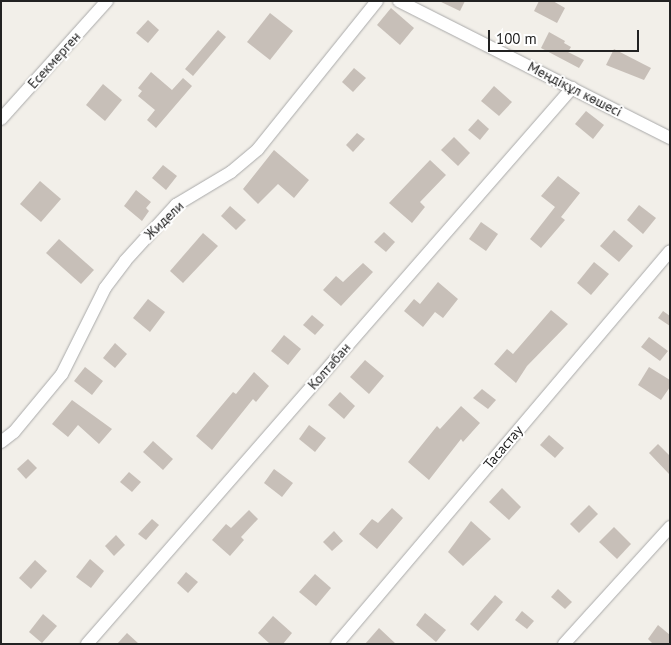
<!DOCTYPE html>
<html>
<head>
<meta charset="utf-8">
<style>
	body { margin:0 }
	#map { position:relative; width:671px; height:645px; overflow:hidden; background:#f2efe9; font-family:"PT Sans",sans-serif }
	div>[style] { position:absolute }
	.building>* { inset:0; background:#c7bfb8 }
	.roads { filter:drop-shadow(0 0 1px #a9a9a9) drop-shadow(0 0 1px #a9a9a9) }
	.minor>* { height:12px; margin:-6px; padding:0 6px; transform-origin:6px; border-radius:6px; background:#fff }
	span { translate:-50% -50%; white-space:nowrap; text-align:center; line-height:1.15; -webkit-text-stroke:4px #fff; paint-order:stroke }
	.street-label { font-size:14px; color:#222 }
	.frame { position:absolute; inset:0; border:2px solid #222; pointer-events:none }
	.scale { position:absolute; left:488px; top:30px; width:151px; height:22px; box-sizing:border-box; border:2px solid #222; border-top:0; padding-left:6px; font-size:15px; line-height:18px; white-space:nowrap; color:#222; -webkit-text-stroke:4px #fff; paint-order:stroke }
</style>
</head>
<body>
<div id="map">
	<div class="building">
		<i style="clip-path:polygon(439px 1px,465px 1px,460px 11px)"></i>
		<i style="clip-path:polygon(539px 1px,553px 1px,565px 8px,557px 23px,534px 11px)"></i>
		<i style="clip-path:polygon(391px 8px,414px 28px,400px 45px,377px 25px)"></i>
		<i style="clip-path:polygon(270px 13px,293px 31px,270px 60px,247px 42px)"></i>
		<i style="clip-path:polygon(148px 20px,159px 30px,148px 43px,136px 33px)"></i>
		<i style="clip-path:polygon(218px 30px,226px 37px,193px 76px,185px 69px)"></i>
		<i style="clip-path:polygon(549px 32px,565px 41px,564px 43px,571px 47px,568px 52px,584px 60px,579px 68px,541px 48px)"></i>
		<i style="clip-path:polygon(614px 49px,651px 68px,644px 80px,606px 65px)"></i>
		<i style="clip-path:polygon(354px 68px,366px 78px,353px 92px,342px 82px)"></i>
		<i style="clip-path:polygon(151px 72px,172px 90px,183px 78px,192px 86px,156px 128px,147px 120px,155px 110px,138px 96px,142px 91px,138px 88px)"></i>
		<i style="clip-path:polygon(103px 84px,122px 100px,105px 121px,86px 105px)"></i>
		<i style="clip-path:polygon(494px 86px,512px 102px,499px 116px,481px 101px)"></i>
		<i style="clip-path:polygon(586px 111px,604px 125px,593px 139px,575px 124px)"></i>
		<i style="clip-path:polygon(478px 119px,489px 129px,480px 140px,468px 130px)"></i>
		<i style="clip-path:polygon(357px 133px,365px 139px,353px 152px,346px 145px)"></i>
		<i style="clip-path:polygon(454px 137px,470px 153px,458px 166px,441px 150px)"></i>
		<i style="clip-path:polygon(274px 150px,309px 180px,294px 198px,278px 184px,258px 204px,243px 189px)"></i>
		<i style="clip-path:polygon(430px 160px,446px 175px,420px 202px,425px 207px,412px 223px,389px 203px)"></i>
		<i style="clip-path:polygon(163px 165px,177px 176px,166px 190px,152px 178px)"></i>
		<i style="clip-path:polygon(558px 176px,580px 193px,561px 217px,565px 220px,541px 248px,530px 239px,555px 207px,541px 196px)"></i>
		<i style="clip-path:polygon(40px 181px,61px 199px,41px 222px,20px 204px)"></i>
		<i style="clip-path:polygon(136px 190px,151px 202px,146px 208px,149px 211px,142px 221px,124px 206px)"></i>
		<i style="clip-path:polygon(639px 205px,656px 218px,643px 234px,627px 220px)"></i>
		<i style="clip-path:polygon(230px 206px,246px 220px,236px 230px,221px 216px)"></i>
		<i style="clip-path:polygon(481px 222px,498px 234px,486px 251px,469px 239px)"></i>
		<i style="clip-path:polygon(614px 230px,633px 246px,619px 262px,600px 246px)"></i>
		<i style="clip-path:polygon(384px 232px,395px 242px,386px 252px,374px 242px)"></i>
		<i style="clip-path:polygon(203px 233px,218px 246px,183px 283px,170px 271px)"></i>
		<i style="clip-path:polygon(59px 239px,94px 270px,81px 284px,46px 253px)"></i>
		<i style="clip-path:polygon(594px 262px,609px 274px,591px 295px,577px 283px)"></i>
		<i style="clip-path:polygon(363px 263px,373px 272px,341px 306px,323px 290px,336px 276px,343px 282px)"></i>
		<i style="clip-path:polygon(438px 282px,458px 299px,443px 318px,435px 312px,423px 327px,404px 311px,414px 299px,420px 304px)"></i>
		<i style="clip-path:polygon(148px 299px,165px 312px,150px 332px,133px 318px)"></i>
		<i style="clip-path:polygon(551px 310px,568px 324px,527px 366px,516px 383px,494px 364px,507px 349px,513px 354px)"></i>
		<i style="clip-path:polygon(663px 311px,670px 316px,670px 326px,658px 318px)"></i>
		<i style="clip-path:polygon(312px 315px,324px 325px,315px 335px,303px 325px)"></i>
		<i style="clip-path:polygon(284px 335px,301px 349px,288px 365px,271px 351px)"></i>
		<i style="clip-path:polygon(649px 337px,668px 351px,660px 361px,641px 347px)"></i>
		<i style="clip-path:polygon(115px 343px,127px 354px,115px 368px,103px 358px)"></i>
		<i style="clip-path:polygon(365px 360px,384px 376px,369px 394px,350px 377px)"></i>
		<i style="clip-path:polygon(85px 367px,103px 381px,92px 395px,74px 381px)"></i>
		<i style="clip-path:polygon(649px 367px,670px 380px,670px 387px,661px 400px,638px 385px)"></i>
		<i style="clip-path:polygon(254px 372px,269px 386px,256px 402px,253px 399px,212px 450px,196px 436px,233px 392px,236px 394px)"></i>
		<i style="clip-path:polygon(482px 389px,496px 400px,488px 409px,473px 398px)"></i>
		<i style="clip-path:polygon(340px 392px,355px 406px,344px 419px,328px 405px)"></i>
		<i style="clip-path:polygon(72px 400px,112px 429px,99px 444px,78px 425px,68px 437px,52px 424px)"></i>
		<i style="clip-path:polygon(461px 406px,480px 423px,463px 442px,461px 439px,429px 480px,408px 462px,437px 426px,440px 429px)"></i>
		<i style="clip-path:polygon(309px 425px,326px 438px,315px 452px,299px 439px)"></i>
		<i style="clip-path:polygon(549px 435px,564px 448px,555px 458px,540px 445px)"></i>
		<i style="clip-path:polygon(153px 441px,173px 459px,163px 470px,143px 452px)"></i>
		<i style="clip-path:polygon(658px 444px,670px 456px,670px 475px,649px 453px)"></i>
		<i style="clip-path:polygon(28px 459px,37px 468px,26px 479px,17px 469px)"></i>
		<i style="clip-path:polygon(274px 469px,293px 483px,282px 497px,264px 483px)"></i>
		<i style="clip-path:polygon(129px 472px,141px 482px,132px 492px,120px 482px)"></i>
		<i style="clip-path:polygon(502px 488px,521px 507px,509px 520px,489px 502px)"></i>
		<i style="clip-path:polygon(589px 505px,598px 514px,579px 533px,570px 524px)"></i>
		<i style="clip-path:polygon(392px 508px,403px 518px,377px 549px,359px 534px,372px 519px,378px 523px)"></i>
		<i style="clip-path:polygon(249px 510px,258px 519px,241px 537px,244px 540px,230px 556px,212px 540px,226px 524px,231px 528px)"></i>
		<i style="clip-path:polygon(152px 519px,159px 525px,146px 540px,138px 534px)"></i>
		<i style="clip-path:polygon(471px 521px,491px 539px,463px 566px,448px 552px)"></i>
		<i style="clip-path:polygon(614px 527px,631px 544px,617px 559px,599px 542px)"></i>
		<i style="clip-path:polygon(334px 531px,343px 541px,332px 551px,323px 542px)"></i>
		<i style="clip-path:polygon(116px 535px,125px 545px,114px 556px,105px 546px)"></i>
		<i style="clip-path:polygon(90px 559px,104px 571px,91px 588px,76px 577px)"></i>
		<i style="clip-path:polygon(35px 560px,47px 571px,31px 589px,19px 578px)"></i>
		<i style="clip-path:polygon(186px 572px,198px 582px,188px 593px,177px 583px)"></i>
		<i style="clip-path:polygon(315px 574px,331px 588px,316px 606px,299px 592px)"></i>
		<i style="clip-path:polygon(558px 589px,572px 602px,565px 609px,551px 597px)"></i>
		<i style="clip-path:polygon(495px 595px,503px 602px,478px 631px,470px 624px)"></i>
		<i style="clip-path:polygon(522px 611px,534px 621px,527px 629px,515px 620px)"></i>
		<i style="clip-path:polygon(425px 613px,446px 630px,436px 642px,416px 625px)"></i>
		<i style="clip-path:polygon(43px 614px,57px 626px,42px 643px,29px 632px)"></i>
		<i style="clip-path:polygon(273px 616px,292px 633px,283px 644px,270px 644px,258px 633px)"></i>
		<i style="clip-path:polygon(658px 625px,670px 635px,670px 644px,653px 644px,648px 639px)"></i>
		<i style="clip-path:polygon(379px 628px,396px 644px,365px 644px)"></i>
		<i style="clip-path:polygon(127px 633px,139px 644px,117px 644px)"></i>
	</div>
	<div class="roads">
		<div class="minor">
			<i style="left:399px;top:1px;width:304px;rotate:26.8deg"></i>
			<i style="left:1px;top:119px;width:159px;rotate:-48.1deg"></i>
			<i style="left:1px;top:442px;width:16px;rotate:-38deg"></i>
			<i style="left:14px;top:432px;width:75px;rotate:-50.4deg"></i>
			<i style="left:62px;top:374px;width:96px;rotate:-63.4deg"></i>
			<i style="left:105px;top:288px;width:34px;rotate:-53deg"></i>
			<i style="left:125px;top:261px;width:76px;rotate:-47.7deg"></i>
			<i style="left:176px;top:205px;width:64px;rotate:-31deg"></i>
			<i style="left:231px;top:172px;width:35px;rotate:-40deg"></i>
			<i style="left:258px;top:149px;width:190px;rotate:-51.2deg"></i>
			<i style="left:87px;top:644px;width:738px;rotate:-48.9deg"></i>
			<i style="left:337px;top:644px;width:515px;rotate:-49.72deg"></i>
			<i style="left:564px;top:644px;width:158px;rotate:-47.8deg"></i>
		</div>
	</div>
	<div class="street-label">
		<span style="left:54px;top:60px;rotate:-48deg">Eсекмерген</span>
		<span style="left:575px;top:89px;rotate:27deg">Меңдіқұл көшесі</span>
		<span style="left:164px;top:220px;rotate:-44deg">Жидели</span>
		<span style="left:329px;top:366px;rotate:-49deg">Колтабан</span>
		<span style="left:503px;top:447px;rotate:-50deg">Тасастау</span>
	</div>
	<div class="frame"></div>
	<div class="scale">100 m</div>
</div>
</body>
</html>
